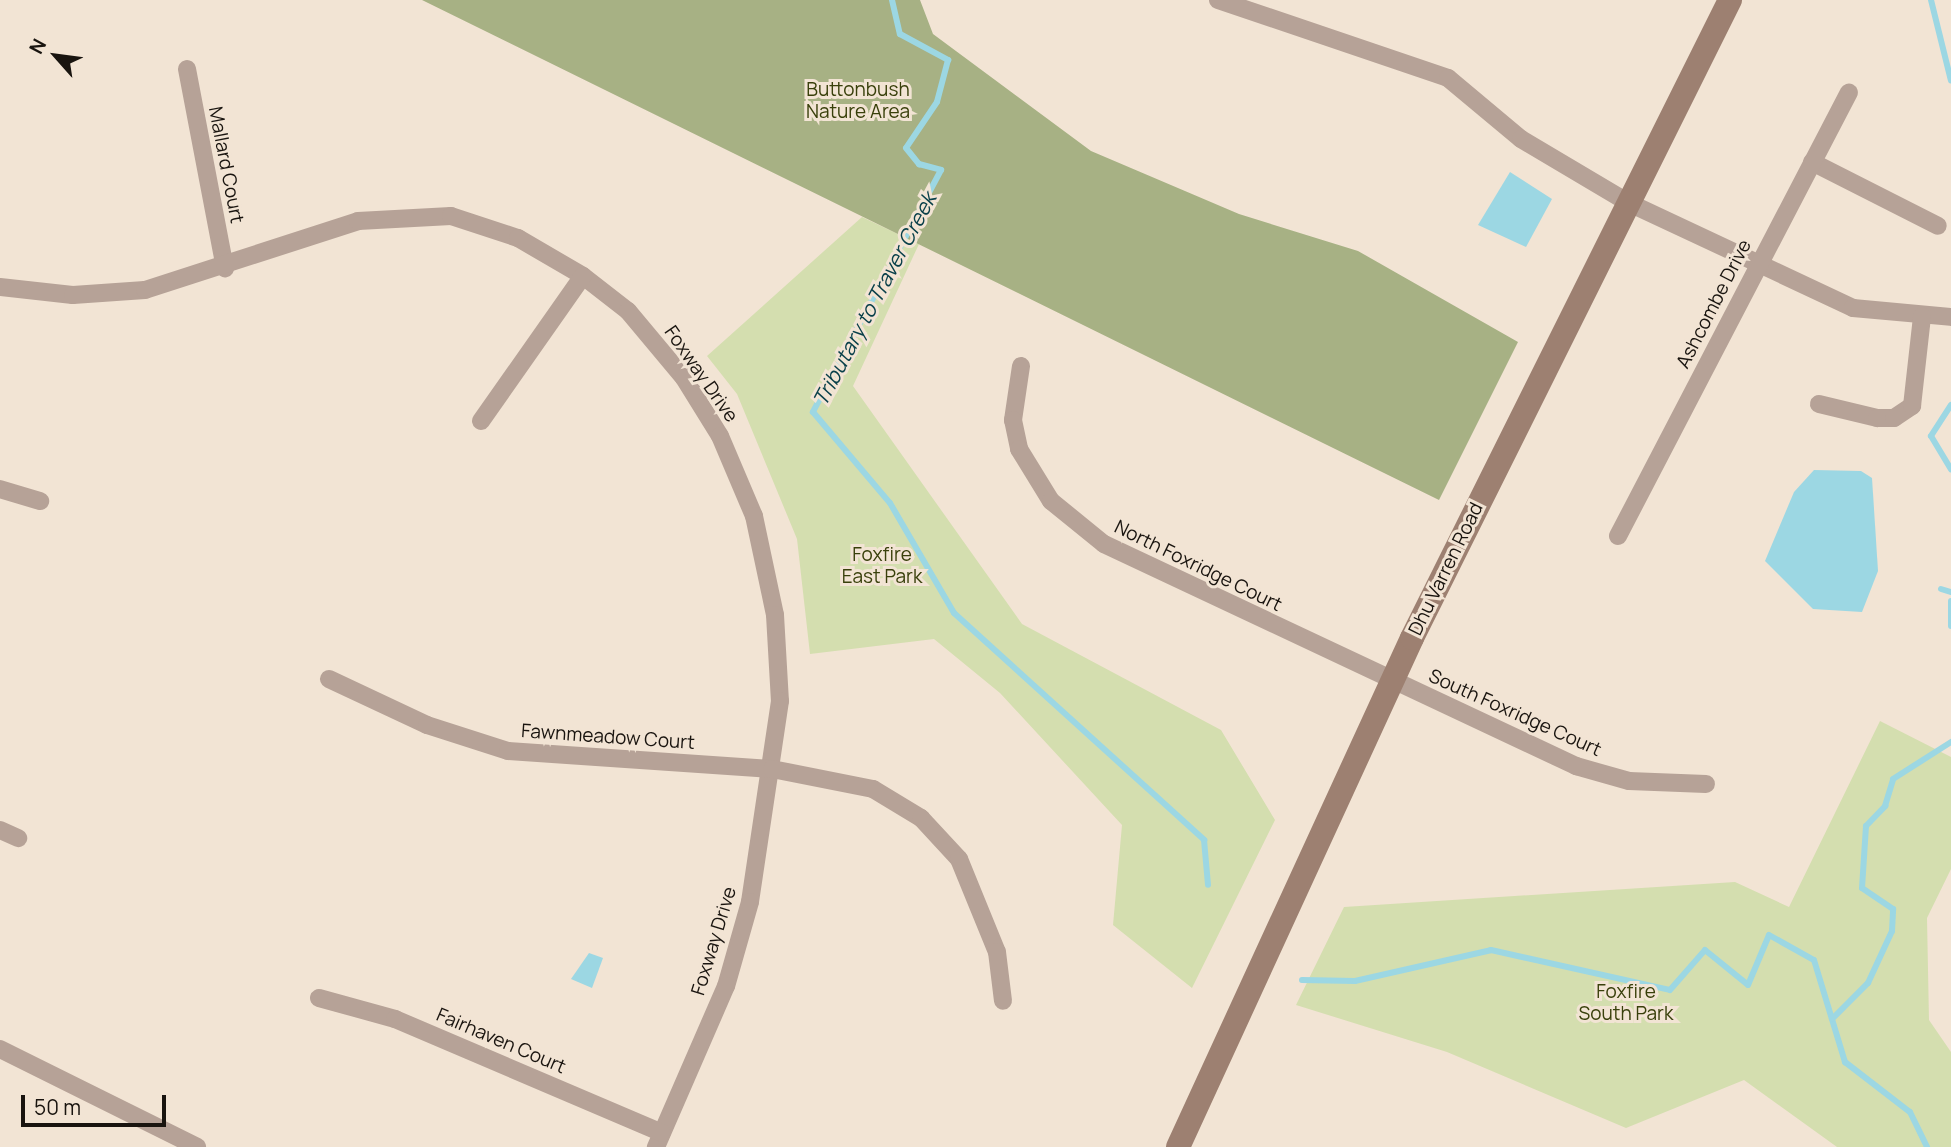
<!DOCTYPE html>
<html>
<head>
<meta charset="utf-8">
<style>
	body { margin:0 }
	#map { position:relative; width:1951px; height:1147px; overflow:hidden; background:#f2e4d4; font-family:Manrope,sans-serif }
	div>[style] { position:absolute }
	.green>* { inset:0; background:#d4deaf }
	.forest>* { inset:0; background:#a7b184 }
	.water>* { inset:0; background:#9cd7e3 }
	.stream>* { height:6px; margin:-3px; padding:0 3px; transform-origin:3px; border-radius:3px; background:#9cd7e3 }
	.street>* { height:18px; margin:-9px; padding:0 9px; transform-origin:9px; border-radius:9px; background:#b6a297 }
	.secondary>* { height:24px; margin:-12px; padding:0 12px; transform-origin:12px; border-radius:12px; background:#9d8071 }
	span { translate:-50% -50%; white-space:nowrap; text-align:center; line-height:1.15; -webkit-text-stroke:6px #f2e4d4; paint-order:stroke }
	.park-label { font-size:19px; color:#39400b }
	.street-label { font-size:19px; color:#19140f }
	.water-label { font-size:21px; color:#09404a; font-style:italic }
	.north { position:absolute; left:21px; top:21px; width:70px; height:70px; -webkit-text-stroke:5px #f2e4d4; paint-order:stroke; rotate:298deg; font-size:19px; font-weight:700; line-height:28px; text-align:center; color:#19140f }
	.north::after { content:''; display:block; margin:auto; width:24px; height:32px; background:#19140f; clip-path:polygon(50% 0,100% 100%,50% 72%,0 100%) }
	.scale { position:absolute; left:21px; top:1095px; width:145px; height:32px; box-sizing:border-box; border:4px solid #19140f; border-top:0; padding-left:9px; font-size:21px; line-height:24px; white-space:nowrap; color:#19140f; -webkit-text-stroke:5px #f2e4d4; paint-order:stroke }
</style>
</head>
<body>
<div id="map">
	<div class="green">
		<i style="clip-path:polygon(862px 217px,919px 244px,853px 386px,1022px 624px,1221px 730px,1275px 820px,1192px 988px,1113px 925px,1122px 825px,1000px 693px,934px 639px,810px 654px,797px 539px,737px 394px,707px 356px)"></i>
		<i style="clip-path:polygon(1880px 721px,1951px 757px,1951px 869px,1927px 918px,1929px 1020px,1951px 1052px,1951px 1147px,1837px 1147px,1744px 1080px,1626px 1128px,1447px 1052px,1296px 1005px,1344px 907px,1735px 882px,1789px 907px)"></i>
	</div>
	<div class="forest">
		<i style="clip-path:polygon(422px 0,920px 0,933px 34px,1091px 151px,1239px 214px,1358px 251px,1518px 342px,1439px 500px)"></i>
	</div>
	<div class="water">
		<i style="clip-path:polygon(1510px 172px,1552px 199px,1526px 247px,1478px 225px)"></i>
		<i style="clip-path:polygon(1814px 470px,1861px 471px,1872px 478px,1878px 571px,1862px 612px,1813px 609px,1765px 561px,1794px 492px)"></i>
		<i style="clip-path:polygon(589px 953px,603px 958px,592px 988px,571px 979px)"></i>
	</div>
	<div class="stream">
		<i style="left:892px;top:0;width:35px;rotate:77deg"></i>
		<i style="left:900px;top:34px;width:55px;rotate:28.4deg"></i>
		<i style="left:948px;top:60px;width:43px;rotate:104.7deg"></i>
		<i style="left:937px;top:102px;width:55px;rotate:124deg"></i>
		<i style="left:906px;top:148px;width:21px;rotate:51deg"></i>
		<i style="left:919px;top:164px;width:23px;rotate:15deg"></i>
		<i style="left:941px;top:170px;width:274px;rotate:117.9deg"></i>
		<i style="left:813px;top:412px;width:119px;rotate:49.8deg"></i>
		<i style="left:890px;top:503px;width:127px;rotate:59.8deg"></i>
		<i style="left:954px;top:613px;width:338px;rotate:42.2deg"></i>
		<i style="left:1204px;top:840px;width:45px;rotate:84.9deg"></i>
		<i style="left:1931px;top:0;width:83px;rotate:76.1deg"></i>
		<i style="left:1951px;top:405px;width:37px;rotate:123deg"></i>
		<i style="left:1931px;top:436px;width:39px;rotate:59deg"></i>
		<i style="left:1941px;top:589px;width:10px;rotate:17deg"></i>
		<i style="left:1951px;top:601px;width:25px;rotate:90deg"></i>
		<i style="left:1302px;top:980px;width:53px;rotate:1.1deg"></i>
		<i style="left:1355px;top:981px;width:139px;rotate:-12.8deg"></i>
		<i style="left:1491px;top:950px;width:183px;rotate:12.6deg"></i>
		<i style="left:1670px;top:990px;width:53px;rotate:-48.8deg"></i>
		<i style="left:1705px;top:950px;width:55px;rotate:39.1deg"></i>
		<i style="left:1748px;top:985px;width:54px;rotate:-67.2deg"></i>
		<i style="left:1769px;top:935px;width:51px;rotate:29.1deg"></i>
		<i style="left:1814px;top:960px;width:107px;rotate:73.1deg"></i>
		<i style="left:1845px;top:1062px;width:82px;rotate:37.6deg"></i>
		<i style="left:1910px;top:1112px;width:39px;rotate:64deg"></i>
		<i style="left:1832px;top:1019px;width:51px;rotate:-45deg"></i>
		<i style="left:1868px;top:983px;width:57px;rotate:-65.2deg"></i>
		<i style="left:1892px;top:931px;width:22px;rotate:-87deg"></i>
		<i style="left:1893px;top:909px;width:37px;rotate:-146deg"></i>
		<i style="left:1862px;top:888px;width:62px;rotate:-86.3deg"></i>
		<i style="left:1866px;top:826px;width:28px;rotate:-46deg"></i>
		<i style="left:1885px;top:806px;width:28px;rotate:-73deg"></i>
		<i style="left:1893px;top:779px;width:69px;rotate:-32.5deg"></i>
	</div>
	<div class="street">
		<i style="left:1218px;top:0;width:243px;rotate:18.7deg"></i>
		<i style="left:1448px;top:78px;width:95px;rotate:39.9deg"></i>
		<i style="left:1521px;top:139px;width:123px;rotate:30.7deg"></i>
		<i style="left:1627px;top:202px;width:250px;rotate:25.1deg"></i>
		<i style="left:1853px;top:308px;width:98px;rotate:5.2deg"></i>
		<i style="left:187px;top:69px;width:203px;rotate:79.2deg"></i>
		<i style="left:1812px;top:162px;width:141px;rotate:26.9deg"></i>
		<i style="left:0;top:287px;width:73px;rotate:6.3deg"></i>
		<i style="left:73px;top:295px;width:72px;rotate:-4deg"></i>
		<i style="left:145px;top:290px;width:224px;rotate:-17.9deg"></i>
		<i style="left:358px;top:221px;width:93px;rotate:-3.1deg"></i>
		<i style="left:451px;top:216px;width:71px;rotate:18.2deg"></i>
		<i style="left:518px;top:238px;width:75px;rotate:30.3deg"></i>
		<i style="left:583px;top:276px;width:57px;rotate:37.9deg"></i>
		<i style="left:628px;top:311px;width:87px;rotate:50.1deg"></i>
		<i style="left:684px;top:378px;width:68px;rotate:58.2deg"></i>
		<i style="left:720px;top:436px;width:87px;rotate:67deg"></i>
		<i style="left:754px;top:516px;width:101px;rotate:78deg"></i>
		<i style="left:775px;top:615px;width:86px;rotate:86.7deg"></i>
		<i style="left:780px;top:701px;width:203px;rotate:98.5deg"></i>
		<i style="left:750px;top:902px;width:87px;rotate:105.9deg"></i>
		<i style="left:726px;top:986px;width:176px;rotate:113.5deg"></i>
		<i style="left:1021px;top:366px;width:55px;rotate:98.4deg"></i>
		<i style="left:1013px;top:420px;width:30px;rotate:78deg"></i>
		<i style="left:1019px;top:449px;width:61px;rotate:58.4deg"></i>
		<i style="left:1051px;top:501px;width:68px;rotate:39.1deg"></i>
		<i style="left:1104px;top:544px;width:522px;rotate:25.19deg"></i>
		<i style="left:1576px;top:766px;width:55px;rotate:15.8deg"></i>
		<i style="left:1629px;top:781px;width:77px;rotate:2.2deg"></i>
		<i style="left:1819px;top:404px;width:60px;rotate:13.6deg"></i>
		<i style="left:1877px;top:418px;width:17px"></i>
		<i style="left:1894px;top:418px;width:22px;rotate:-34deg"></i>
		<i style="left:1912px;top:406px;width:90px;rotate:-83.6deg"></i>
		<i style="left:481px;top:421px;width:177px;rotate:-54.9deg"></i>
		<i style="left:0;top:489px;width:42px;rotate:16.7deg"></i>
		<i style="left:1618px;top:536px;width:500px;rotate:-62.5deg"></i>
		<i style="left:329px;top:679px;width:108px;rotate:25.1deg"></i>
		<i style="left:427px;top:725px;width:85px;rotate:17.8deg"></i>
		<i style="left:508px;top:751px;width:265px;rotate:3.9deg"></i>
		<i style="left:772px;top:769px;width:103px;rotate:11.2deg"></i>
		<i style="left:873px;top:789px;width:56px;rotate:31.1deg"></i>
		<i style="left:921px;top:818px;width:56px;rotate:47.2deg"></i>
		<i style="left:959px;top:859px;width:100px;rotate:67.8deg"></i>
		<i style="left:997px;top:952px;width:49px;rotate:83deg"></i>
		<i style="left:0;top:830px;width:20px;rotate:24deg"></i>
		<i style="left:319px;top:998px;width:79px;rotate:15.4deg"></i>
		<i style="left:395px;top:1019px;width:290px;rotate:23.1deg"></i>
		<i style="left:0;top:1049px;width:220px;rotate:26.4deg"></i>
	</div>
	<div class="secondary">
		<i style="left:1178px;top:1147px;width:560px;rotate:-65.31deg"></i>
		<i style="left:1412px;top:638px;width:713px;rotate:-63.51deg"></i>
	</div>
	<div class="park-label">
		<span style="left:858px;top:101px">Buttonbush<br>Nature Area</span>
		<span style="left:882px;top:566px">Foxfire<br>East Park</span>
		<span style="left:1626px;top:1003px">Foxfire<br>South Park</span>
	</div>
	<div class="street-label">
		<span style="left:226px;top:165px;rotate:79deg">Mallard Court</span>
		<span style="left:1714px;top:304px;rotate:-63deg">Ashcombe Drive</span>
		<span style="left:701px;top:374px;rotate:55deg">Foxway Drive</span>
		<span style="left:1198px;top:566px;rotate:26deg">North Foxridge Court</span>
		<span style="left:1446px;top:569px;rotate:-64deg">Dhu Varren Road</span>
		<span style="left:1515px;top:713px;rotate:24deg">South Foxridge Court</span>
		<span style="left:608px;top:737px;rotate:4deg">Fawnmeadow Court</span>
		<span style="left:714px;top:941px;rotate:-73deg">Foxway Drive</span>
		<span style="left:501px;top:1041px;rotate:23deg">Fairhaven Court</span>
	</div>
	<div class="water-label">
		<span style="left:874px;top:299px;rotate:-62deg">Tributary to Traver Creek</span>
	</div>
	<div class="north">N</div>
	<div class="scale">50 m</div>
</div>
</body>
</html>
